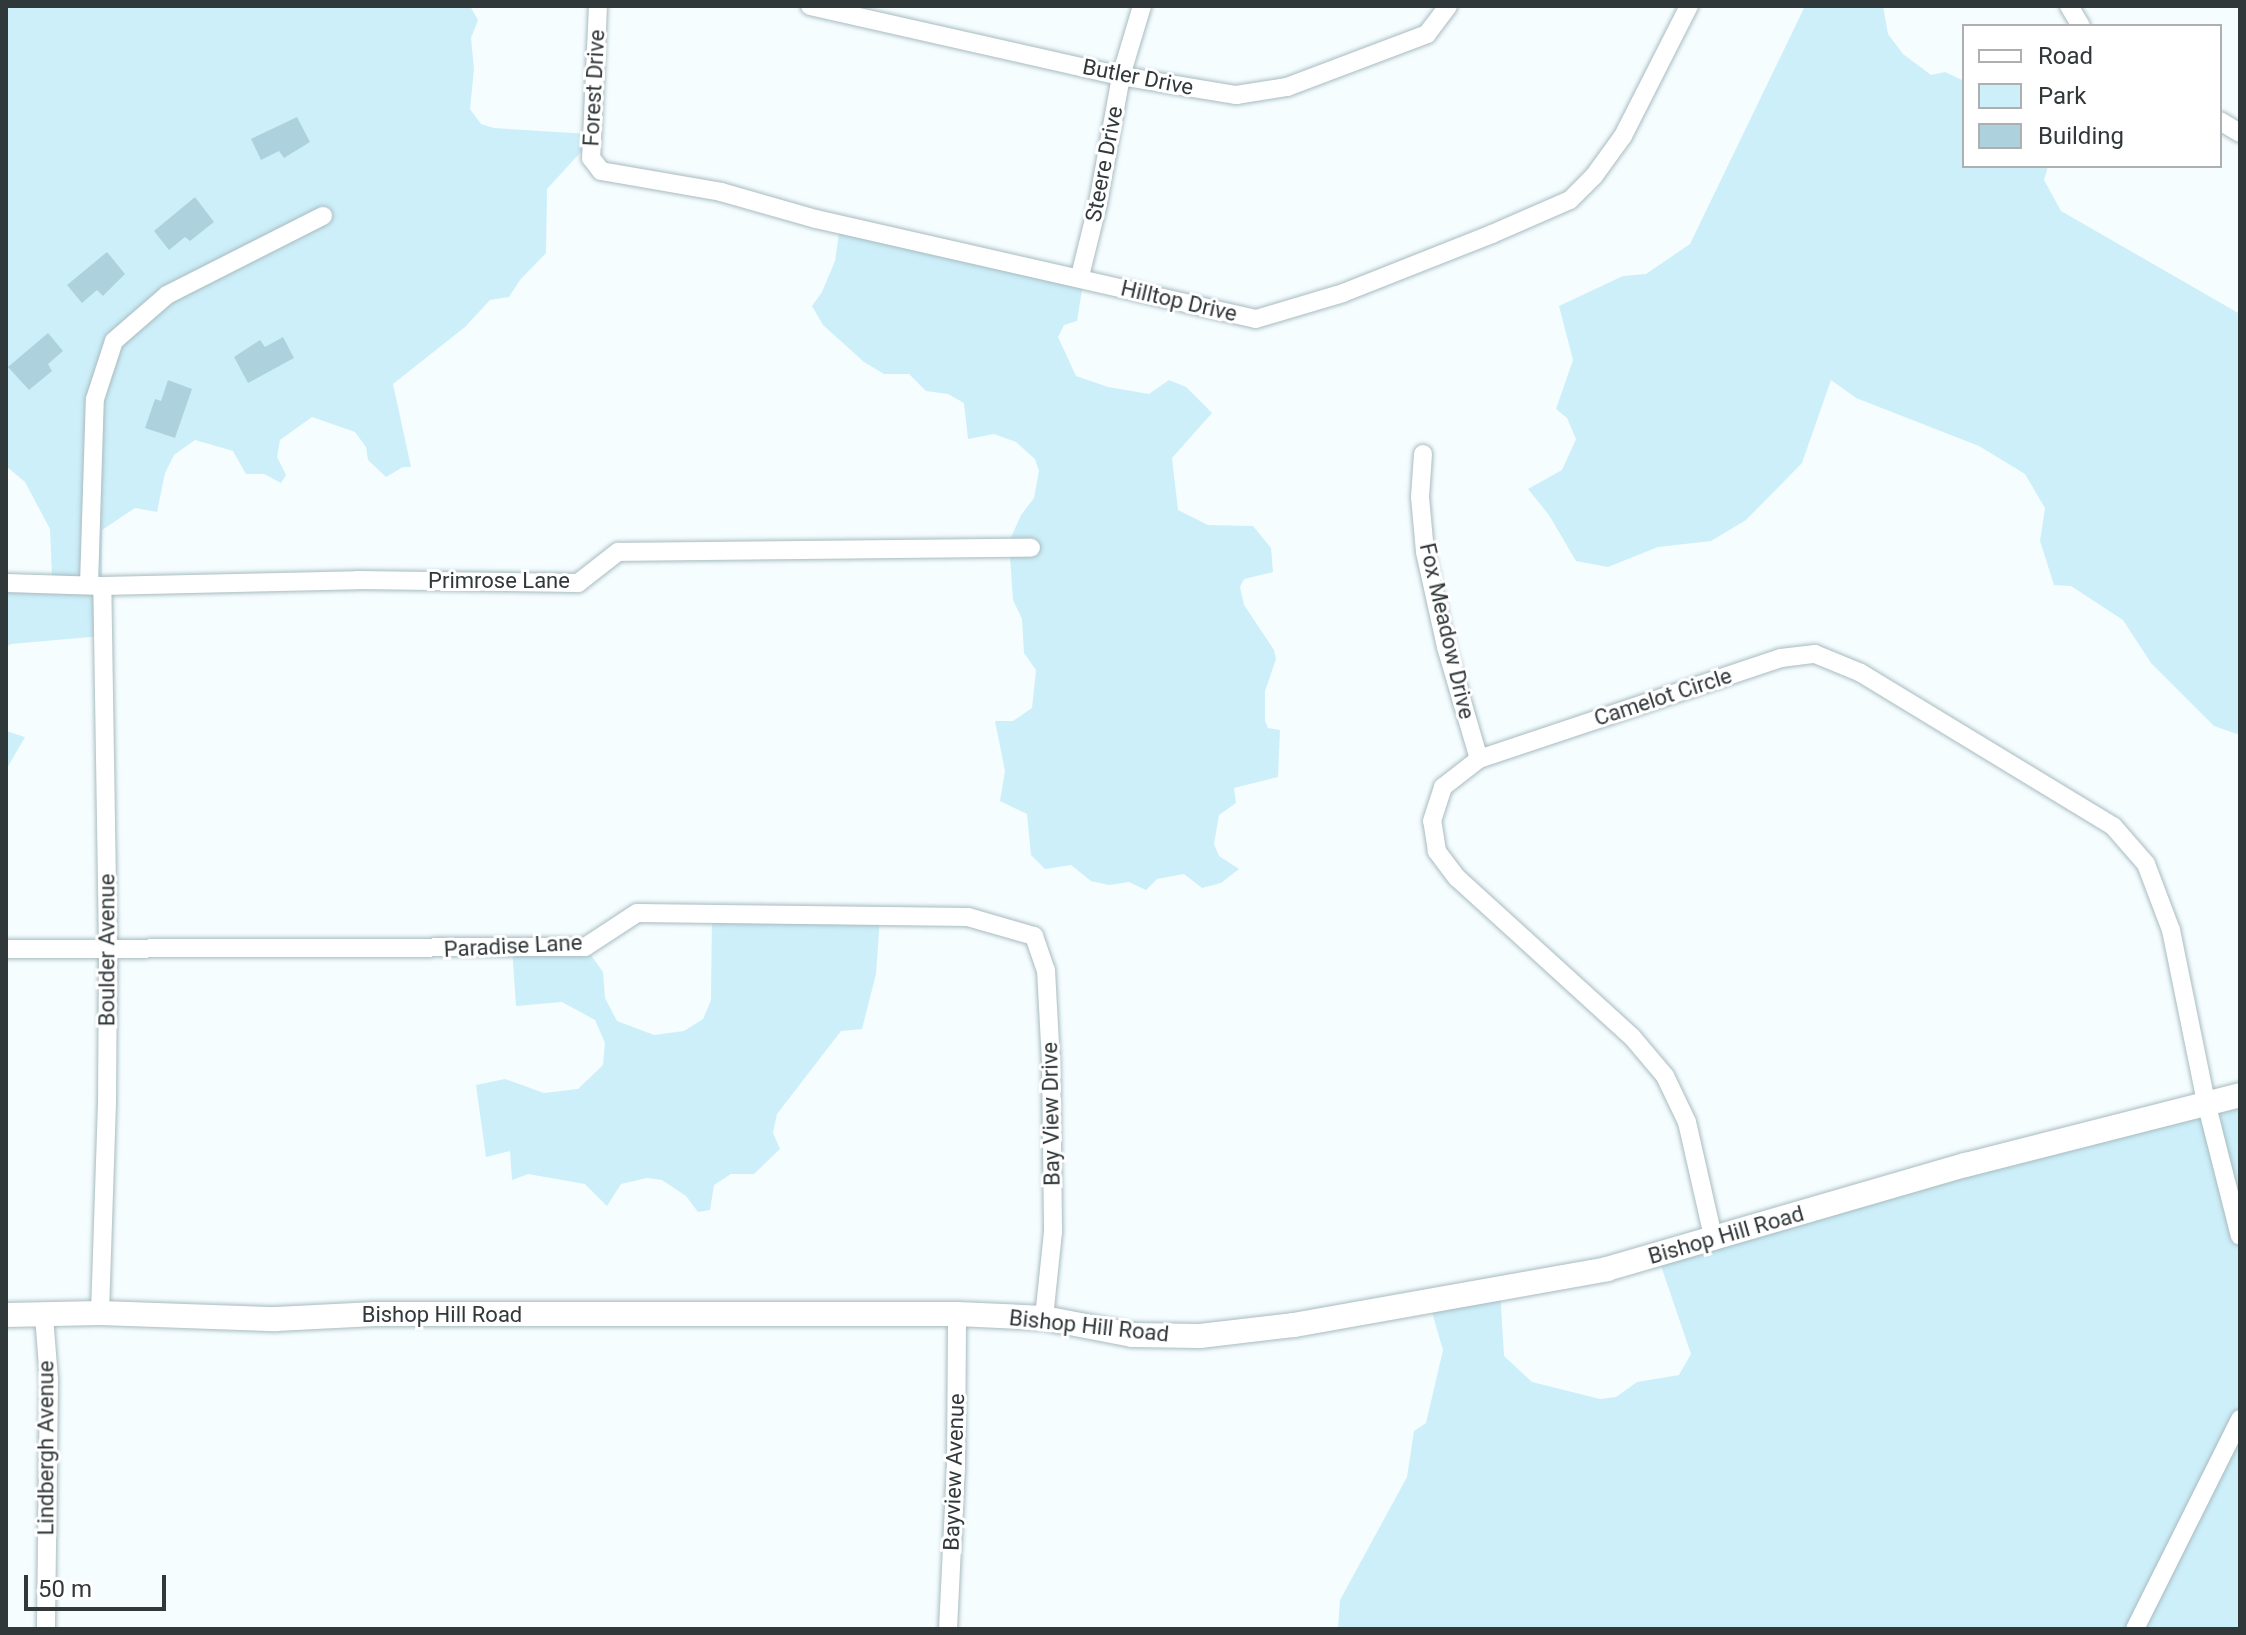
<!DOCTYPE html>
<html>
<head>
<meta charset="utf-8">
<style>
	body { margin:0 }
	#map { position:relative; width:2246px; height:1635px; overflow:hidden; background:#f5fdff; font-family:Roboto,sans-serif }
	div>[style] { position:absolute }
	.green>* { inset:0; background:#cdeff9 }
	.building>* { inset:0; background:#aed2dd }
	.roads { filter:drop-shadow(0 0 2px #a8bbc0) drop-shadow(0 0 2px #a8bbc0) }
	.street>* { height:18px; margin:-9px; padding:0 9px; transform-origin:9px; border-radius:9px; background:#fff }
	.secondary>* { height:24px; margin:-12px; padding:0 12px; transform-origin:12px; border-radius:12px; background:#fff }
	span { translate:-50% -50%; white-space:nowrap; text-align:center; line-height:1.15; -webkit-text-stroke:6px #fff; paint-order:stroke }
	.street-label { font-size:22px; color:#31383a }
	.frame { position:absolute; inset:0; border:8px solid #31383a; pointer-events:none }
	.legend { position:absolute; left:1962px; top:24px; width:260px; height:144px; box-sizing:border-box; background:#fff; border:2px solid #adafb0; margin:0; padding:10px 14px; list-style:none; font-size:24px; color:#31383a }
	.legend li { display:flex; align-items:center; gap:16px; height:40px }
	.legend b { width:40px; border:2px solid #adafb0 }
	.scale { position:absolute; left:24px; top:1575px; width:142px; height:36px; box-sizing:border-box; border:4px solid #31383a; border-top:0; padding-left:10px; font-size:24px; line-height:28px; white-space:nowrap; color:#31383a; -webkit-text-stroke:6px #fff; paint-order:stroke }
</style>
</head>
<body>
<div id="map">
	<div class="green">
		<i style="clip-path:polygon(6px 6px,470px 6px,478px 20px,471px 38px,474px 69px,470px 109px,481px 124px,494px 128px,589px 134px,589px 143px,547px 189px,546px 253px,520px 280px,509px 297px,490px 300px,465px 327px,393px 384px,411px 467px,403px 467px,386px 477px,368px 460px,366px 447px,355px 432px,312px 417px,280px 440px,277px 457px,286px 475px,281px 483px,264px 474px,246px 474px,233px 451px,195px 440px,174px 455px,165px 473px,157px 512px,135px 508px,102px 530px,102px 636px,11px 644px,6px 647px,6px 581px,52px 578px,50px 529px,25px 482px,6px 466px)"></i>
		<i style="clip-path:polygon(1805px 6px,1883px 6px,1888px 34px,1903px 54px,1931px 75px,1945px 72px,1964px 81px,1964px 166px,2048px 166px,2044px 180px,2061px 211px,2240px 314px,2240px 735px,2214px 726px,2151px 663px,2123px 620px,2071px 586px,2054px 585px,2040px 541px,2045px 508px,2025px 474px,1979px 446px,1856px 398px,1831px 380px,1802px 463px,1746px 520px,1711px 541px,1658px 547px,1608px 567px,1576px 561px,1549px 515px,1528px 489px,1562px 470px,1576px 439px,1567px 418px,1556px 409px,1573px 360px,1559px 306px,1623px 276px,1646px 274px,1690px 244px)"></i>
		<i style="clip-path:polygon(840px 227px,1084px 277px,1077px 321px,1064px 325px,1058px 337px,1076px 376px,1108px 387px,1149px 394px,1169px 380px,1186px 387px,1212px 413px,1172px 458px,1178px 510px,1208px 525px,1253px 526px,1271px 548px,1273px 572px,1244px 579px,1240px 587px,1244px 605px,1274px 650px,1276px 659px,1265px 691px,1265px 721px,1268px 728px,1280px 730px,1278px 777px,1234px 788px,1236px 803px,1219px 815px,1214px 844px,1219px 856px,1239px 869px,1221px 883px,1202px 888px,1184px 874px,1157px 879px,1146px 890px,1129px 882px,1109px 885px,1091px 881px,1071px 865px,1045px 869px,1031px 855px,1027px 814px,1000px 801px,1005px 771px,995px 721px,1013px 721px,1032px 708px,1036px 670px,1024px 653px,1022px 619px,1013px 600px,1009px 542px,1021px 515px,1034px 498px,1039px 471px,1035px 459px,1016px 442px,994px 434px,968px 439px,964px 403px,948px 394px,926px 391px,909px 374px,884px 374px,864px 362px,823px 325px,812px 306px,822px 292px,835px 261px)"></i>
		<i style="clip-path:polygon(6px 731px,25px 737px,6px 770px)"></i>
		<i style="clip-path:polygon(712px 915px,880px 917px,876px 974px,862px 1029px,841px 1031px,777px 1114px,773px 1133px,780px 1149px,754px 1174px,731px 1174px,714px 1185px,710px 1210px,698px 1212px,686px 1196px,662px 1180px,647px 1178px,621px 1184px,607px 1206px,585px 1184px,528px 1174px,512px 1180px,510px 1151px,486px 1157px,476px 1085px,505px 1079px,544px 1093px,578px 1089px,603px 1065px,605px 1043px,595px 1020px,562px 1002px,516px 1006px,512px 947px,585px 947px,603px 972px,605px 998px,617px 1021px,654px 1035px,684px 1031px,703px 1019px,711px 1000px)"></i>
		<i style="clip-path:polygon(2240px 1097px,2240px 1629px,1338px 1629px,1340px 1600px,1407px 1477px,1414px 1431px,1426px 1423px,1443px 1350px,1429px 1302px,1500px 1288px,1504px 1356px,1532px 1382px,1600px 1399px,1616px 1397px,1637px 1382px,1679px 1375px,1691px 1354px,1657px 1254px)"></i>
	</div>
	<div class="building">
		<i style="clip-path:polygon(297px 117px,310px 142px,284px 158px,279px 151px,261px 160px,251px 139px)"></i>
		<i style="clip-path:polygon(195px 197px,214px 222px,190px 241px,185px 237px,169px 250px,154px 231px)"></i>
		<i style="clip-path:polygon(107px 252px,125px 274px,103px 296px,97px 290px,82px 303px,67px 285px)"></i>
		<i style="clip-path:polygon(48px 333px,63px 351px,48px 364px,52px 371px,29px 390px,8px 367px)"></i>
		<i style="clip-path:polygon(283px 337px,294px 358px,248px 383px,234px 357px,260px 340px,265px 347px)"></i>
		<i style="clip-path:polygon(168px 380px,192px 389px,175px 438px,145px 428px,155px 399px,161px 401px)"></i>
	</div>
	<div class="roads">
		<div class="street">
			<i style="left:598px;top:6px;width:152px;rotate:92.6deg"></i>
			<i style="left:591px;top:158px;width:16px;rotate:52deg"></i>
			<i style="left:601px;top:171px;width:122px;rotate:9.9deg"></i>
			<i style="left:721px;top:192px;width:99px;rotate:15.9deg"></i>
			<i style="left:816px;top:219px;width:451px;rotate:12.8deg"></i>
			<i style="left:1256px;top:319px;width:91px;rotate:-16.6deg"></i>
			<i style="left:1343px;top:293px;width:160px;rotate:-21.6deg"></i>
			<i style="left:1492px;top:234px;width:85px;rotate:-23.6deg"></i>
			<i style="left:1570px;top:200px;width:34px;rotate:-45deg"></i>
			<i style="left:1594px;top:176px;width:49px;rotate:-54.1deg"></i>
			<i style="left:1623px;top:136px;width:146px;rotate:-63.1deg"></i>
			<i style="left:810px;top:6px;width:319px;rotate:12.7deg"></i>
			<i style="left:1121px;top:76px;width:117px;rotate:9.4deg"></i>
			<i style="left:1236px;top:95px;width:52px;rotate:-8.9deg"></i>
			<i style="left:1287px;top:87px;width:150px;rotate:-20.7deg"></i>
			<i style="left:1427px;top:34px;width:35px;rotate:-53deg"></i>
			<i style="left:2069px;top:6px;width:23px;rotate:59deg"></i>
			<i style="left:2220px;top:121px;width:23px;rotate:31deg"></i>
			<i style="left:1080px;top:276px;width:75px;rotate:-76.1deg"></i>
			<i style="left:1098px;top:203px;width:129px;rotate:-79.7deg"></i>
			<i style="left:1121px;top:76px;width:73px;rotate:-73.3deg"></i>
			<i style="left:1423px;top:454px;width:43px;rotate:94deg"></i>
			<i style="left:1420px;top:497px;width:55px;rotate:84.8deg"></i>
			<i style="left:1425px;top:552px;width:97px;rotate:77.5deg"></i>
			<i style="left:1446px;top:647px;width:117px;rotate:73.6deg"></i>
			<i style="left:6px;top:583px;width:96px;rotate:1.8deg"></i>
			<i style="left:102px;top:586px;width:255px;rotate:-1.3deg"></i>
			<i style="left:357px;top:580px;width:221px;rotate:0.8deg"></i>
			<i style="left:578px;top:583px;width:51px;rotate:-37.8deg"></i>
			<i style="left:618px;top:552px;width:413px;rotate:-0.6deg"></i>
			<i style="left:89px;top:585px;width:186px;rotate:-88.2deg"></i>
			<i style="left:95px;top:399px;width:61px;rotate:-71.9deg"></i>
			<i style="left:114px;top:341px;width:70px;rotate:-41deg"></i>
			<i style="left:167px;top:295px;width:175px;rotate:-26.9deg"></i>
			<i style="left:6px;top:949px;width:579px;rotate:-0.2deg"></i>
			<i style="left:585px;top:947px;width:62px;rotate:-33.2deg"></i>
			<i style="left:637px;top:913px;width:331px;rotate:0.7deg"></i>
			<i style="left:968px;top:917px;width:69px;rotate:16.1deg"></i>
			<i style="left:1034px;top:936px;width:36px;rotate:71deg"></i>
			<i style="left:1046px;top:970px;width:92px;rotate:86.9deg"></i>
			<i style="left:1051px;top:1062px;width:170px;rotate:89.3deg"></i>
			<i style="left:1053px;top:1232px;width:86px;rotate:96deg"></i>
			<i style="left:1714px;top:1241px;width:122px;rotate:-102.8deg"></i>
			<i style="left:1687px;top:1122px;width:51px;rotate:-115.6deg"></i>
			<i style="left:1665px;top:1076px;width:51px;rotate:-130.2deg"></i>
			<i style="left:1632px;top:1037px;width:236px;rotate:-137.7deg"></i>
			<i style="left:1457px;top:878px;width:34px;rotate:-127deg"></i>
			<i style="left:1437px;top:851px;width:30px;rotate:-99deg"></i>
			<i style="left:1432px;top:821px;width:36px;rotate:-72deg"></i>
			<i style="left:1443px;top:787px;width:46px;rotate:-37.9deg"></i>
			<i style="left:1479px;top:759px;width:318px;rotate:-18.5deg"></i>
			<i style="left:1781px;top:658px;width:34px;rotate:-7deg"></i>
			<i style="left:1815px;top:654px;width:50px;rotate:22.4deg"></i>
			<i style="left:1861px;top:673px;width:295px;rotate:31.3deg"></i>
			<i style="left:2113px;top:826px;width:50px;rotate:49deg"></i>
			<i style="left:2146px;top:864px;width:71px;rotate:69.3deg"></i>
			<i style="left:2171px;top:930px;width:176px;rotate:78.5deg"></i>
			<i style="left:2206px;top:1102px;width:138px;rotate:75.8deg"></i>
			<i style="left:100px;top:1313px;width:210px;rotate:-88.1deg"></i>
			<i style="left:107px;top:1103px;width:154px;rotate:-89.6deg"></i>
			<i style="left:108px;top:949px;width:363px;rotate:-90.9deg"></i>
			<i style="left:44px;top:1316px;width:64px;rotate:85.5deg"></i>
			<i style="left:49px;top:1380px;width:249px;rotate:90.7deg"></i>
			<i style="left:948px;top:1629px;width:161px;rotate:-87.2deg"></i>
			<i style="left:956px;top:1468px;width:154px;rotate:-89.6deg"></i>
			<i style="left:2135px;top:1629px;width:235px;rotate:-63.4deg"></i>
		</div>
		<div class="secondary">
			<i style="left:6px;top:1315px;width:94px;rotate:-1.2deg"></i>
			<i style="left:100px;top:1313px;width:176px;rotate:2deg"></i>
			<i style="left:276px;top:1319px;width:99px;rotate:-2.9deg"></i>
			<i style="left:375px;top:1314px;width:582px"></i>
			<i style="left:957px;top:1314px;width:87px;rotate:2.6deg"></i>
			<i style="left:1044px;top:1318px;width:90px;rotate:10.9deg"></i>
			<i style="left:1132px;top:1335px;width:68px;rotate:0.8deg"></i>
			<i style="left:1200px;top:1336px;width:95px;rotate:-6.7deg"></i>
			<i style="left:1294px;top:1325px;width:318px;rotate:-10.1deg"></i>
			<i style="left:1607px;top:1269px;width:374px;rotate:-16.2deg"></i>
			<i style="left:1966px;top:1165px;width:283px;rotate:-14.3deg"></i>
		</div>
	</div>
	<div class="street-label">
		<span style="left:1138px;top:77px;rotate:11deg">Butler Drive</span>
		<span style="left:594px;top:88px;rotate:-87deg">Forest Drive</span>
		<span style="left:1104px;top:164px;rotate:-79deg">Steere Drive</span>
		<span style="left:1179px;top:301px;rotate:13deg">Hilltop Drive</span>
		<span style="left:499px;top:581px">Primrose Lane</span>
		<span style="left:1447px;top:631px;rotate:77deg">Fox Meadow Drive</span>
		<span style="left:1663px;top:697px;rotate:-18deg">Camelot Circle</span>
		<span style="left:513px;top:946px;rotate:-3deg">Paradise Lane</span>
		<span style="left:107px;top:950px;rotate:-90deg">Boulder Avenue</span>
		<span style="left:1051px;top:1114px;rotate:-91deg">Bay View Drive</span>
		<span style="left:1726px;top:1235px;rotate:-16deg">Bishop Hill Road</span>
		<span style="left:442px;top:1315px">Bishop Hill Road</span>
		<span style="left:1089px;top:1326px;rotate:6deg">Bishop Hill Road</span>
		<span style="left:46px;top:1448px;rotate:-90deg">Lindbergh Avenue</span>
		<span style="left:954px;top:1472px;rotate:-88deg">Bayview Avenue</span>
	</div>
	<div class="frame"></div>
	<ul class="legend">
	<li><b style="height:10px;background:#fff"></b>Road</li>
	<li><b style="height:22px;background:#cdeff9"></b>Park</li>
	<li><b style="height:22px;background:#aed2dd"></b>Building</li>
	</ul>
	<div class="scale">50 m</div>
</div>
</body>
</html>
